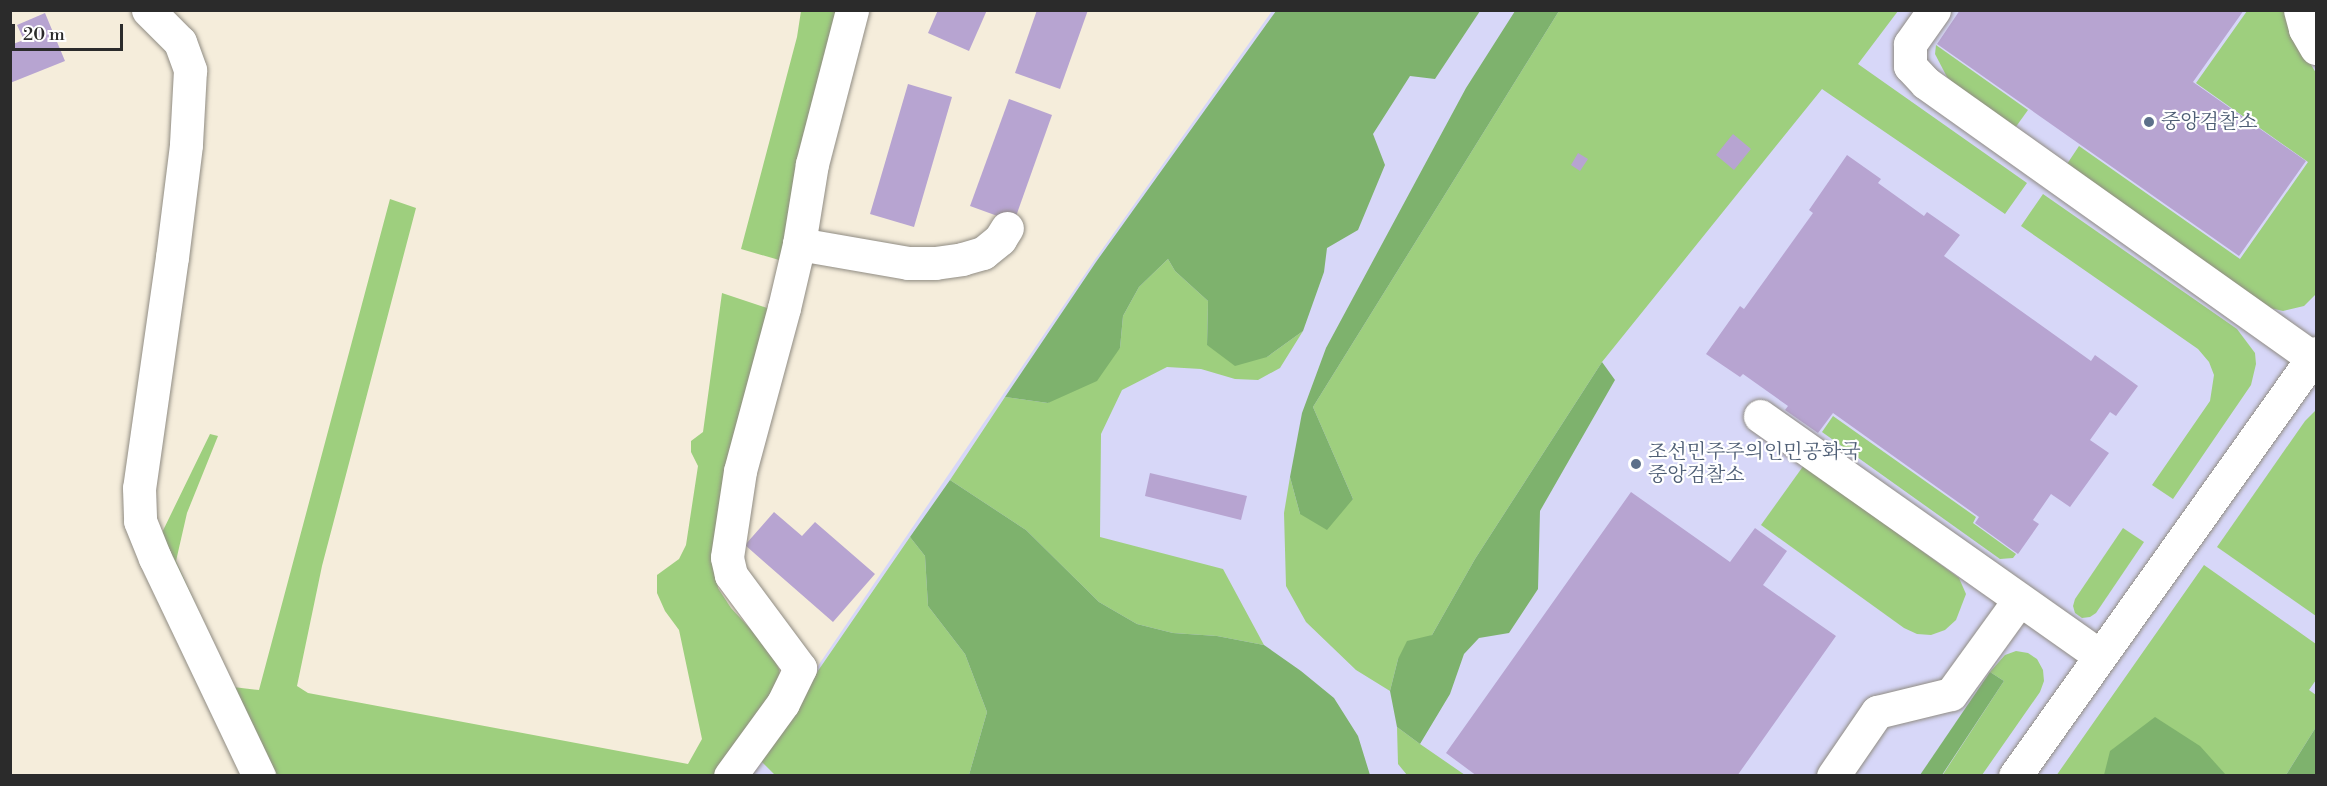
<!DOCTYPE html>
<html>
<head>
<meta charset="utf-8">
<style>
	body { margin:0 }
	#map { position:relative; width:2327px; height:786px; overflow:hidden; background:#f5eddb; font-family:"Libre Bodoni","Noto Serif KR",serif }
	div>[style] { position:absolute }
	.built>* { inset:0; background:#d7d7f8 }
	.green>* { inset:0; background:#9ecf7e }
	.forest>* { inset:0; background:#7eb26d }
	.building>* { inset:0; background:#b7a4d1 }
	.roads { filter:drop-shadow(0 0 2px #908c83) drop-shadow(0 0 2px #908c83) }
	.minor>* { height:33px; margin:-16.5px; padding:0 16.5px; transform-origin:16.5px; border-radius:16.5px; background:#fff }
	.dots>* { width:16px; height:16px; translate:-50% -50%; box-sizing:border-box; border:3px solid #fff; border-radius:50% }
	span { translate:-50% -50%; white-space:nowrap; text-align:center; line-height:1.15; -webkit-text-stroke:4.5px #fff; paint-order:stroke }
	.service-label { font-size:20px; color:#4e5e75 }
	.left { translate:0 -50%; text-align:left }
	.frame { position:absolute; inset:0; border:12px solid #2b2b2b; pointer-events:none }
	.scale { position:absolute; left:12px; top:24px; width:111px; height:27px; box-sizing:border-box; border:3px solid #2b2b2b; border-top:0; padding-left:8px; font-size:18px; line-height:21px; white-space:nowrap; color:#2b2b2b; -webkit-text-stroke:4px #fff; paint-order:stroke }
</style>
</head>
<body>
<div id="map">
	<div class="built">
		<i style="clip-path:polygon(1272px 11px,2316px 11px,2316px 775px,743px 776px,1096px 258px)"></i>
	</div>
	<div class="green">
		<i style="clip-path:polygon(801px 11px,837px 11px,786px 262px,741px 249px,797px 37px)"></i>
		<i style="clip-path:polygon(1559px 11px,1898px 11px,1858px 64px,2027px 183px,2005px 214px,1822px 89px,1602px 362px,1475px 559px,1432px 635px,1398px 659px,1390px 691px,1356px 670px,1306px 622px,1286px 586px,1284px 513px,1290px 477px,1300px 514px,1353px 499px,1313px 407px)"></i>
		<i style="clip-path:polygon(2247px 11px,2288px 11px,2307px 58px,2316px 73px,2316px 294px,2304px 306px,2283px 311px,2270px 308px,2067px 164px,2079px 146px,2240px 259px,2308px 162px,2196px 83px)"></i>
		<i style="clip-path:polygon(1936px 45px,2028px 110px,2015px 128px,1960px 89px,1947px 77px,1935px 54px)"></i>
		<i style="clip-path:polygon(2043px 194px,2237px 329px,2255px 353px,2256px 364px,2251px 385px,2173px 499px,2152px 485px,2210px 401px,2214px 375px,2209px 362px,2198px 349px,2021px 226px)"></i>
		<i style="clip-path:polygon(390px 199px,416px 208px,322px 566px,297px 686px,308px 693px,688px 764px,702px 739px,679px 630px,665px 611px,657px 593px,657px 575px,679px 559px,686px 545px,698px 466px,691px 452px,691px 441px,703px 432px,722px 293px,776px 311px,715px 569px,718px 588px,731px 608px,769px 649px,779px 669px,782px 686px,721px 775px,264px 775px,154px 549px,210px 434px,218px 436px,187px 513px,176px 561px,233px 687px,259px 690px)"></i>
		<i style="clip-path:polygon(1168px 259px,1175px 271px,1208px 301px,1207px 345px,1267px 357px,1303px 331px,1280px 368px,1258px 380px,1235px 379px,1201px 369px,1167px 367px,1122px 390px,1101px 434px,1100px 537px,1223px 569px,1264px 645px,1217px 636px,1173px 633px,1137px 624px,1099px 602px,1026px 530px,950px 480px,1005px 397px,1048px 403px,1120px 348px,1123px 316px,1139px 287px)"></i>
		<i style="clip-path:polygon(2316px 410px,2316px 616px,2217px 547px,2305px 421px)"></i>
		<i style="clip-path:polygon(1833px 416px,1976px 517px,1973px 523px,2016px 554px,2013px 558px,2000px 559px,1822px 432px)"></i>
		<i style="clip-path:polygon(1804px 465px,1959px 578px,1966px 594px,1956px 620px,1945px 630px,1931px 635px,1917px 634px,1904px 628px,1761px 525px)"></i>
		<i style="clip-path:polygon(2123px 528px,2144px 542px,2096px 613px,2090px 617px,2082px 618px,2075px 613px,2073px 606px,2075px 599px)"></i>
		<i style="clip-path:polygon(910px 537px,925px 556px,928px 606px,965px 654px,987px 712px,969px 775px,775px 775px,758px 758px)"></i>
		<i style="clip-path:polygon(2204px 565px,2316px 644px,2316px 680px,2309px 690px,2316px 695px,2316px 727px,2286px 775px,2056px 776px)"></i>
		<i style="clip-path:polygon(2016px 651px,2028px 653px,2037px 659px,2043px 670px,2044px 681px,2040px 692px,1982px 775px,1942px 776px,2004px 681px,1990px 672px,2005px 655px)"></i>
		<i style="clip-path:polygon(1397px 727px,1420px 744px,1465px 775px,1407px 775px,1398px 764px)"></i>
	</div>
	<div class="forest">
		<i style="clip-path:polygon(1276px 11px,1480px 11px,1435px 79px,1410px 76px,1373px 134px,1385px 165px,1358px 230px,1327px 248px,1324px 272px,1303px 331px,1267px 357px,1235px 366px,1207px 345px,1208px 301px,1175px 271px,1168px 259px,1139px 287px,1123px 316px,1120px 348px,1097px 381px,1048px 403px,1005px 397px,1096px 262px)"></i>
		<i style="clip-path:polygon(1515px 11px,1559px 11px,1313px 407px,1353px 499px,1327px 530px,1300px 514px,1290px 477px,1302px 413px,1326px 348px,1466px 88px)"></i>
		<i style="clip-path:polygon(1602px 362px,1615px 380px,1540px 511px,1538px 589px,1509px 633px,1479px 638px,1464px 654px,1450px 694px,1420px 744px,1397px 727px,1390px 691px,1398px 659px,1407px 641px,1432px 635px,1475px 559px)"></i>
		<i style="clip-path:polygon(950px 480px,1026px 530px,1099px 602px,1137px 624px,1173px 633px,1217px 636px,1264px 645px,1301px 671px,1334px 698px,1358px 736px,1370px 775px,969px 775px,987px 712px,965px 654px,928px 606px,925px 556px,910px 537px)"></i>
		<i style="clip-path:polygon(1990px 672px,2004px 681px,1942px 775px,1920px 775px)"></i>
		<i style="clip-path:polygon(2155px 717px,2200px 746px,2226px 775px,2104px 775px,2110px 751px)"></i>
		<i style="clip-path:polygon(2316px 727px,2316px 775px,2286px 775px)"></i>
	</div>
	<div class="building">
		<i style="clip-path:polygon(938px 10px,987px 10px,969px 51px,928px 33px)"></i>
		<i style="clip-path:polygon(1037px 10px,1088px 10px,1060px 89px,1015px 73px)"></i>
		<i style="clip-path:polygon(1960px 10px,2244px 10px,2193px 82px,2306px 161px,2239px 256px,1937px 44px)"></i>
		<i style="clip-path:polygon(45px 13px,65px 61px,10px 83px,10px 45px,24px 40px,17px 25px)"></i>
		<i style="clip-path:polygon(908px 84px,952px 97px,914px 227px,870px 214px)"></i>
		<i style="clip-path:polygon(1009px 99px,1052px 115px,1014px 222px,970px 206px)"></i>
		<i style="clip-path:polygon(1733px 134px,1751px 149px,1734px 170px,1716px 155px)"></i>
		<i style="clip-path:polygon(1578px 153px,1588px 159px,1580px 171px,1571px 165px)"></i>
		<i style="clip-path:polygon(1847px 155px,1881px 179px,1878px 183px,1924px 216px,1927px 212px,1960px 235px,1944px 256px,2091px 361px,2095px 355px,2138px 386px,2116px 416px,2110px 412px,2090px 440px,2109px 453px,2070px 507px,2051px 494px,2033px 520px,2039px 524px,2018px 554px,1975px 523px,1979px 517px,1833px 413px,1818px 433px,1785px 410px,1788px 406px,1743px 374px,1740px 377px,1706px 354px,1740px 306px,1744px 309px,1813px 213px,1809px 210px)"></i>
		<i style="clip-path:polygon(1150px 473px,1247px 496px,1241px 520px,1145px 496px)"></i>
		<i style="clip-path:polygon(1631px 492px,1730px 562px,1755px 528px,1787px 551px,1763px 585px,1836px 636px,1737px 776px,1477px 776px,1446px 753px)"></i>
		<i style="clip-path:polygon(774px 512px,802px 536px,815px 522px,875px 574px,833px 622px,745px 545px)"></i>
	</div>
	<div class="roads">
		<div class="minor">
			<i style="left:148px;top:10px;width:45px;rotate:45deg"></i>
			<i style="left:180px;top:42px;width:30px;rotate:70deg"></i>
			<i style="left:190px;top:70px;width:75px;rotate:93.1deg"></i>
			<i style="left:186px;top:145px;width:113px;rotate:97.1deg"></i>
			<i style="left:172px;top:257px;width:233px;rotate:98.1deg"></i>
			<i style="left:139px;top:488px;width:33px;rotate:88deg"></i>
			<i style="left:140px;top:521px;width:40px;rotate:68deg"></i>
			<i style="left:155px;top:558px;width:242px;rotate:64.5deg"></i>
			<i style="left:1934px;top:10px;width:42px;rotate:125.2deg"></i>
			<i style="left:1910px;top:44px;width:22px;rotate:90deg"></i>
			<i style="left:1910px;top:66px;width:23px;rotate:47deg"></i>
			<i style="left:1926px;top:83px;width:478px;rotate:35.4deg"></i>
			<i style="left:2300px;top:10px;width:20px;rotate:75deg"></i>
			<i style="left:2305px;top:29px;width:22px;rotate:60deg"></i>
			<i style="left:799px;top:244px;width:111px;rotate:9.9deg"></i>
			<i style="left:908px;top:263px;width:27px"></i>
			<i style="left:935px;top:263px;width:27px;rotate:-8deg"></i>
			<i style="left:962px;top:259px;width:22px;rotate:-16deg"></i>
			<i style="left:983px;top:253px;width:22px;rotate:-39deg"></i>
			<i style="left:1000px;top:239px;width:13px;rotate:-58deg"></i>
			<i style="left:1760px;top:416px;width:415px;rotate:35.2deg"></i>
			<i style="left:730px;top:776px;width:90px;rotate:-54deg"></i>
			<i style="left:783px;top:703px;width:39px;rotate:-64deg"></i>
			<i style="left:800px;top:668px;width:116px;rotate:-126.6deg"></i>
			<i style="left:731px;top:575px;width:18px;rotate:-103deg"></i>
			<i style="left:727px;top:557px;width:87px;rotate:-81.4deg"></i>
			<i style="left:740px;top:471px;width:169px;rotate:-74.9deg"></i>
			<i style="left:784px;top:308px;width:66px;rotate:-76.8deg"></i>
			<i style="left:799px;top:244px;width:81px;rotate:-80.8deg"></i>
			<i style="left:812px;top:164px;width:159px;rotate:-75.4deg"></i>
			<i style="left:1833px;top:776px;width:78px;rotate:-55.5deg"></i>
			<i style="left:1877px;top:712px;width:76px;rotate:-13.7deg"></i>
			<i style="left:1951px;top:694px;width:116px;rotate:-54.1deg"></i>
			<i style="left:2015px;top:776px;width:519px;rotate:-54.56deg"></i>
		</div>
	</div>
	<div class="dots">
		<i style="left:2149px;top:122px;background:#5c6f8a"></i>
		<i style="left:1636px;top:464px;background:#5c6f8a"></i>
	</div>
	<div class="service-label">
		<span class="left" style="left:2161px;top:122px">중앙검찰소</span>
		<span class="left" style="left:1648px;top:464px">조선민주주의인민공화국<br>중앙검찰소</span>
	</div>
	<div class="frame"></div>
	<div class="scale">20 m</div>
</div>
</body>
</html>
